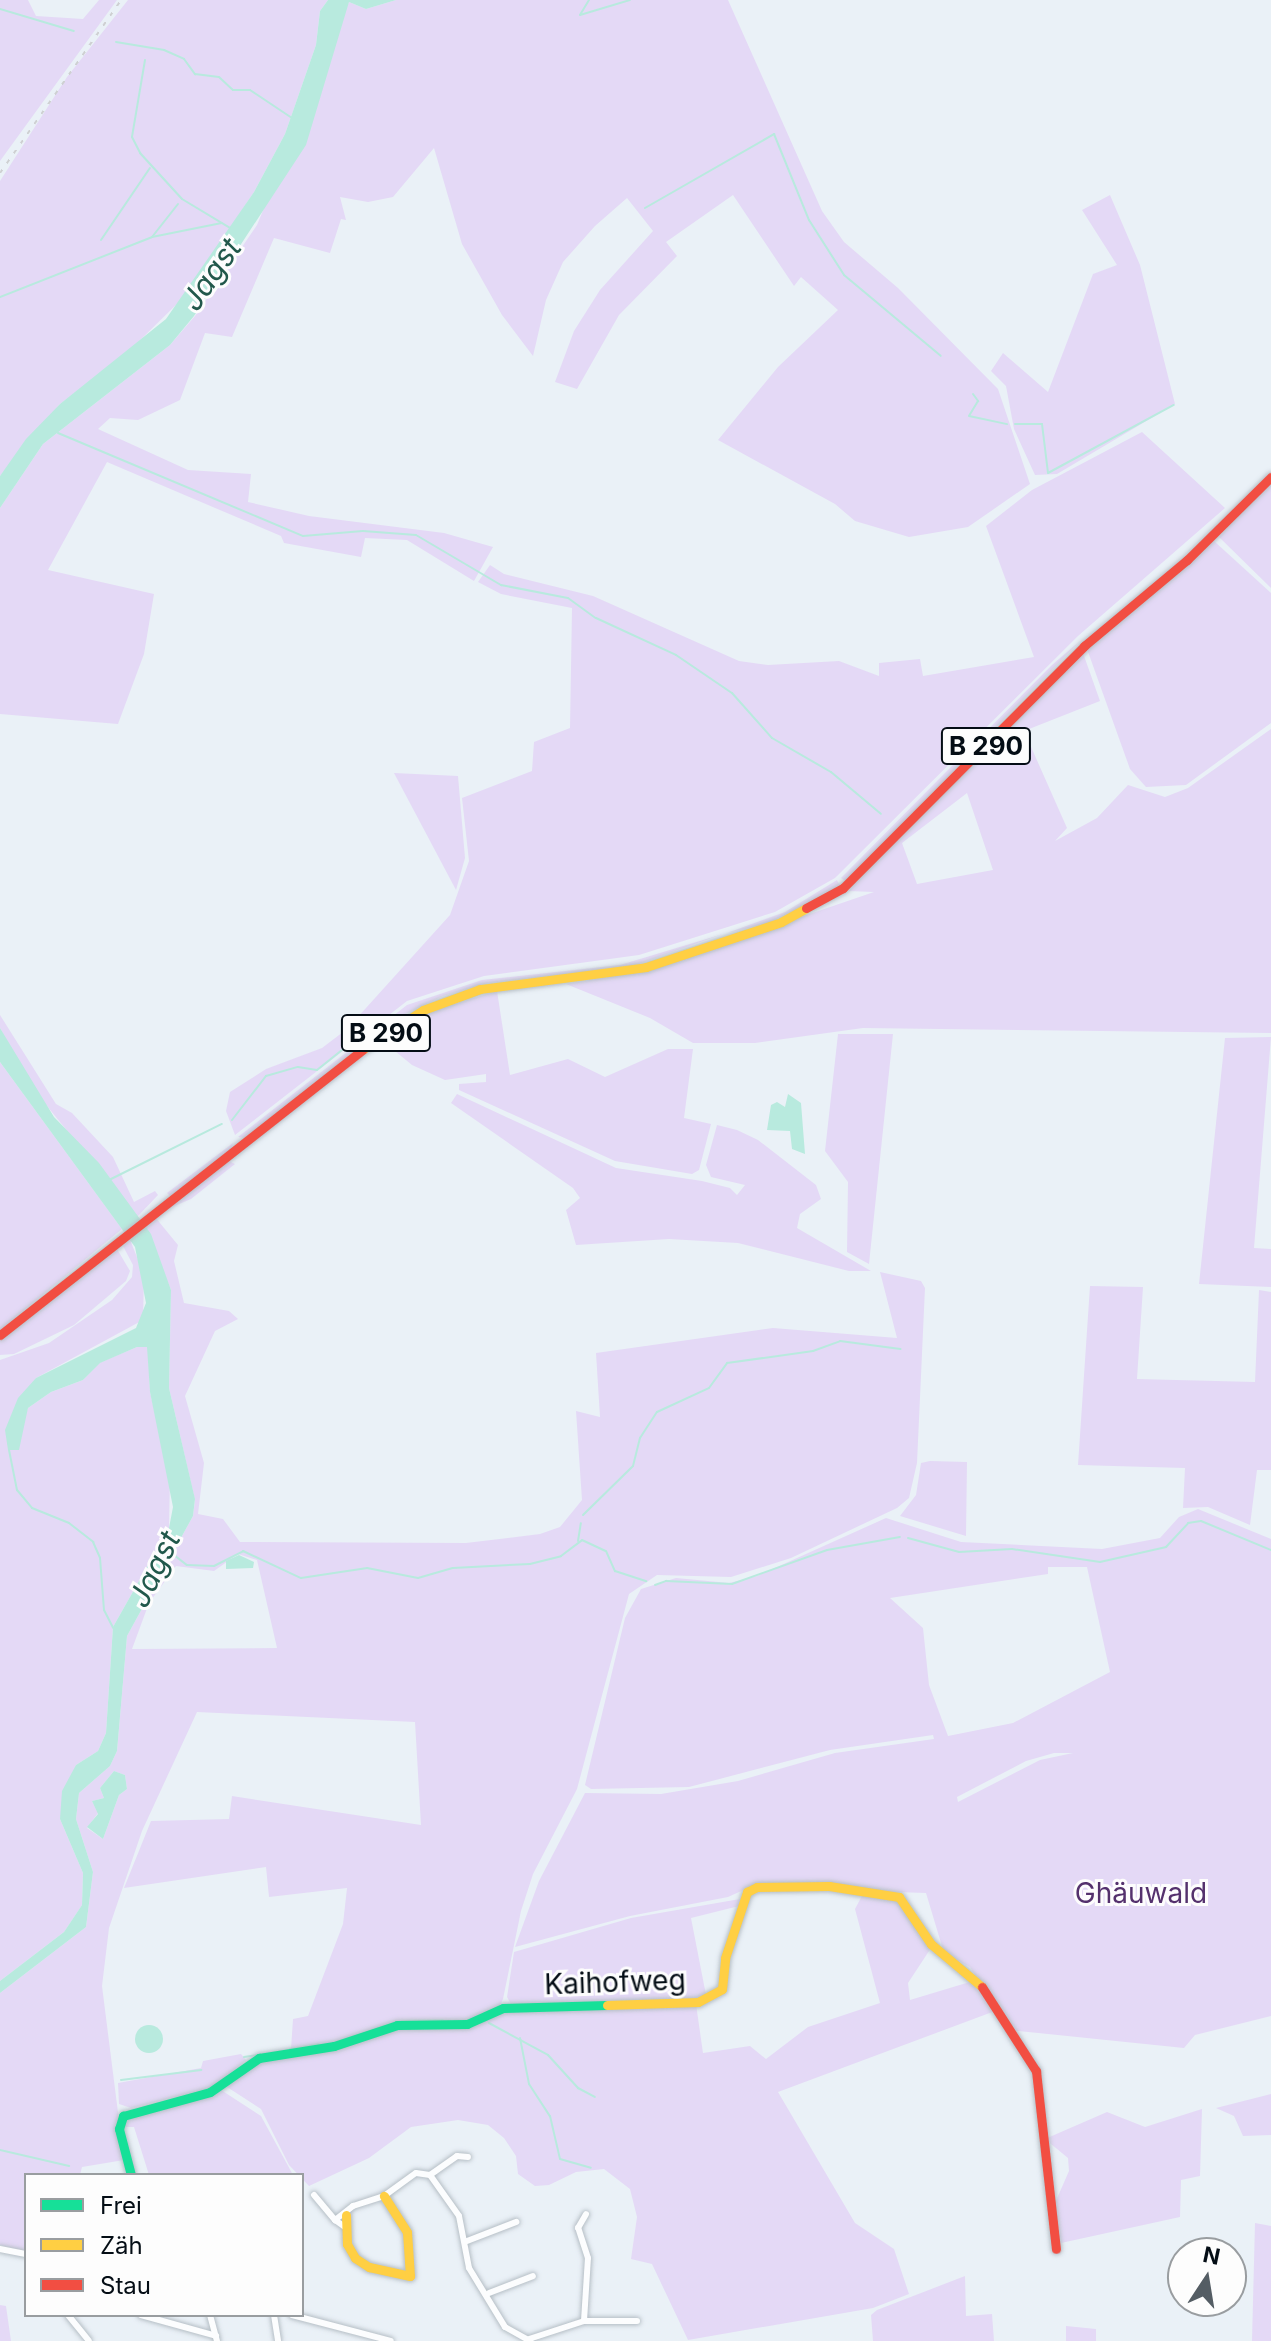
<!DOCTYPE html>
<html>
<head>
<meta charset="utf-8">
<style>
	body { margin:0 }
	#map { position:relative; width:1271px; height:2341px; overflow:hidden; background:#eaf1f7; font-family:Inter,sans-serif }
	div>[style] { position:absolute }
	.green>* { inset:0; background:#e4d9f6 }
	.water>* { inset:0; background:#b8eade }
	.round { border-radius:50% }
	.stream>* { height:2px; margin:-1px; padding:0 1px; transform-origin:1px; border-radius:1px; background:#b8eade }
	.roads { filter:drop-shadow(0 0 2px #b6bfc6) drop-shadow(0 0 2px #b6bfc6) }
	.street>* { height:6px; margin:-3px; padding:0 3px; transform-origin:3px; border-radius:3px; background:#fcfdfe }
	.fast>* { height:9px; margin:-4.5px; padding:0 4.5px; transform-origin:4.5px; border-radius:4.5px; background:#16e098 }
	.slow>* { height:9px; margin:-4.5px; padding:0 4.5px; transform-origin:4.5px; border-radius:4.5px; background:#ffcf43 }
	.jam>* { height:9px; margin:-4.5px; padding:0 4.5px; transform-origin:4.5px; border-radius:4.5px; background:#f24e42 }
	.rail>* { height:2px; margin-top:-1px; transform-origin:0; background:repeating-linear-gradient(90deg,#ced0d2 0 4px,transparent 0 12px) }
	span { translate:-50% -50%; white-space:nowrap; text-align:center; line-height:1.15; -webkit-text-stroke:6px #fdfdfd; paint-order:stroke }
	.shield-label span { padding:2px 6px; background:#fdfdfd; border:2px solid; border-radius:6px; -webkit-text-stroke-width:0 }
	.shield-label { font-size:26px; color:#040d15; font-weight:700 }
	.park-label { font-size:28px; color:#54316d }
	.street-label { font-size:28px; color:#040d15 }
	.water-label { font-size:30px; color:#21584b; font-style:italic }
	.legend { position:absolute; left:24px; top:2173px; width:280px; height:144px; box-sizing:border-box; background:#fdfdfd; border:2px solid #999da0; margin:0; padding:10px 14px; list-style:none; font-size:24px; color:#040d15 }
	.legend li { display:flex; align-items:center; gap:16px; height:40px }
	.legend b { width:40px; border:2px solid #999da0 }
	.north { position:absolute; left:1167px; top:2237px; width:80px; height:80px; box-sizing:border-box; background:#fdfdfd; border:2px solid #999da0; border-radius:50%; rotate:12deg; font-size:22px; font-weight:700; line-height:32px; text-align:center; color:#040d15 }
	.north::after { content:''; display:block; margin:auto; width:28px; height:36px; background:#545d64; clip-path:polygon(50% 0,100% 100%,50% 72%,0 100%) }
</style>
</head>
<body>
<div id="map">
	<div class="green">
		<i style="clip-path:polygon(0 0,28px 0,36px 16px,83px 19px,99px 0,117px 0,0 161px)"></i>
		<i style="clip-path:polygon(128px 0,328px 0,320px 11px,316px 45px,285px 134px,254px 192px,183px 298px,128px 352px,60px 404px,0 476px,0 181px,67px 77px)"></i>
		<i style="clip-path:polygon(396px 0,728px 0,822px 211px,844px 242px,898px 288px,998px 389px,1030px 484px,968px 527px,909px 537px,855px 521px,835px 504px,718px 440px,778px 367px,838px 310px,801px 277px,794px 286px,733px 195px,666px 242px,677px 256px,619px 315px,577px 389px,555px 382px,574px 331px,600px 290px,653px 231px,627px 198px,595px 226px,563px 262px,546px 300px,533px 356px,502px 315px,462px 244px,434px 148px,393px 197px,368px 202px,340px 197px,346px 220px,341px 219px,330px 253px,274px 238px,232px 337px,205px 333px,180px 400px,138px 420px,110px 418px,98px 429px,188px 470px,251px 474px,248px 502px,309px 516px,444px 533px,493px 547px,474px 581px,407px 540px,365px 538px,361px 557px,284px 543px,281px 536px,107px 462px,48px 570px,154px 594px,144px 654px,118px 724px,0 714px,0 508px,43px 444px,170px 345px,195px 316px,257px 225px,349px 2px,366px 9px)"></i>
		<i style="clip-path:polygon(1110px 195px,1140px 265px,1175px 404px,1057px 474px,1035px 475px,1014px 429px,1006px 386px,991px 371px,1003px 353px,1048px 392px,1093px 274px,1117px 265px,1082px 210px)"></i>
		<i style="clip-path:polygon(1142px 432px,1225px 508px,1078px 636px,835px 878px,775px 912px,639px 955px,484px 976px,407px 1001px,235px 1135px,226px 1111px,230px 1092px,266px 1069px,322px 1048px,347px 1029px,450px 915px,469px 861px,462px 798px,532px 771px,534px 742px,570px 728px,572px 608px,501px 594px,478px 582px,490px 565px,504px 574px,593px 596px,739px 661px,768px 665px,839px 661px,879px 676px,879px 663px,920px 659px,923px 676px,1034px 657px,986px 526px,1032px 490px)"></i>
		<i style="clip-path:polygon(1271px 481px,1271px 588px,1219px 537px)"></i>
		<i style="clip-path:polygon(1214px 541px,1271px 593px,1271px 723px,1186px 785px,1146px 787px,1130px 769px,1087px 649px)"></i>
		<i style="clip-path:polygon(1081px 640px,846px 881px,841px 878px,1052px 665px)"></i>
		<i style="clip-path:polygon(evenodd,1083px 653px,1100px 701px,1024px 731px,1067px 828px,1055px 841px,1097px 818px,1128px 785px,1165px 797px,1188px 788px,1271px 729px,1271px 1033px,863px 1028px,755px 1043px,693px 1043px,650px 1018px,566px 984px,640px 972px,874px 892px,848px 891px,1083px 653px,967px 793px,993px 870px,917px 884px,902px 843px,967px 793px)"></i>
		<i style="clip-path:polygon(394px 773px,458px 776px,465px 858px,456px 890px)"></i>
		<i style="clip-path:polygon(837px 880px,840px 886px,825px 896px,768px 923px,727px 933px,785px 912px)"></i>
		<i style="clip-path:polygon(723px 934px,630px 967px,488px 983px,443px 996px,399px 1017px,246px 1138px,238px 1137px,407px 1005px,482px 980px,620px 965px)"></i>
		<i style="clip-path:polygon(497px 991px,510px 1075px,568px 1059px,605px 1077px,668px 1049px,693px 1049px,684px 1118px,711px 1124px,699px 1170px,692px 1174px,615px 1161px,459px 1090px,459px 1084px,486px 1082px,486px 1074px,445px 1080px,412px 1065px,384px 1042px,425px 1013px)"></i>
		<i style="clip-path:polygon(0 1015px,56px 1104px,72px 1113px,113px 1157px,134px 1202px,155px 1191px,158px 1195px,137px 1217px,34px 1090px,0 1028px)"></i>
		<i style="clip-path:polygon(838px 1034px,893px 1034px,869px 1264px,847px 1252px,848px 1182px,825px 1151px)"></i>
		<i style="clip-path:polygon(1271px 1037px,1254px 1248px,1271px 1249px,1271px 1287px,1199px 1284px,1225px 1038px)"></i>
		<i style="clip-path:polygon(0 1062px,122px 1229px,0 1330px)"></i>
		<i style="clip-path:polygon(457px 1094px,616px 1168px,702px 1181px,730px 1188px,737px 1195px,745px 1185px,711px 1177px,706px 1165px,717px 1125px,737px 1130px,758px 1140px,816px 1185px,821px 1199px,800px 1214px,797px 1228px,871px 1271px,849px 1271px,738px 1243px,669px 1239px,576px 1245px,566px 1210px,580px 1198px,573px 1188px,451px 1103px)"></i>
		<i style="clip-path:polygon(233px 1143px,231px 1150px,171px 1197px,167px 1193px)"></i>
		<i style="clip-path:polygon(229px 1161px,235px 1164px,191px 1199px,172px 1207px)"></i>
		<i style="clip-path:polygon(evenodd,155px 1217px,178px 1245px,174px 1261px,184px 1303px,229px 1311px,238px 1319px,215px 1331px,185px 1396px,204px 1463px,198px 1514px,223px 1519px,240px 1542px,466px 1543px,540px 1534px,560px 1527px,582px 1500px,576px 1411px,600px 1417px,596px 1353px,773px 1328px,897px 1338px,880px 1272px,921px 1281px,925px 1288px,917px 1463px,909px 1498px,897px 1508px,791px 1558px,731px 1577px,657px 1575px,629px 1594px,577px 1789px,533px 1874px,521px 1911px,503px 1999px,500px 2006px,462px 2022px,410px 2020px,343px 2041px,291px 2049px,293px 2019px,308px 2016px,343px 1924px,347px 1888px,269px 1897px,266px 1867px,124px 1888px,151px 1821px,229px 1819px,232px 1796px,421px 1825px,415px 1722px,197px 1712px,142px 1831px,109px 1928px,102px 1986px,124px 2160px,82px 2167px,80px 2175px,26px 2175px,26px 2251px,0 2245px,0 1993px,86px 1927px,93px 1872px,76px 1819px,79px 1793px,110px 1766px,117px 1751px,127px 1636px,193px 1516px,195px 1500px,169px 1388px,171px 1290px,145px 1226px,155px 1217px,238px 1554px,257px 1560px,277px 1648px,132px 1649px,149px 1603px,176px 1566px,214px 1571px,238px 1554px,155px 1217px,114px 1771px,125px 1775px,127px 1789px,119px 1795px,103px 1839px,87px 1828px,98px 1813px,92px 1801px,104px 1798px,100px 1788px,114px 1771px)"></i>
		<i style="clip-path:polygon(130px 1240px,144px 1274px,143px 1320px,36px 1378px,18px 1437px,28px 1408px,51px 1392px,83px 1380px,99px 1363px,137px 1347px,148px 1347px,150px 1392px,170px 1477px,169px 1528px,113px 1627px,106px 1733px,98px 1751px,76px 1765px,60px 1819px,83px 1873px,82px 1905px,64px 1932px,0 1981px,0 1360px,49px 1343px,112px 1300px,132px 1277px,133px 1265px,123px 1246px)"></i>
		<i style="clip-path:polygon(117px 1249px,130px 1271px,126px 1281px,74px 1325px,14px 1354px,0 1355px,0 1339px)"></i>
		<i style="clip-path:polygon(1090px 1286px,1143px 1287px,1137px 1379px,1255px 1382px,1259px 1290px,1271px 1292px,1271px 1470px,1257px 1470px,1250px 1525px,1208px 1507px,1183px 1508px,1185px 1468px,1078px 1465px)"></i>
		<i style="clip-path:polygon(930px 1461px,967px 1462px,966px 1536px,900px 1516px,916px 1495px,921px 1463px)"></i>
		<i style="clip-path:polygon(evenodd,1198px 1509px,1271px 1539px,1271px 2016px,1195px 2035px,1184px 2048px,1009px 2030px,970px 1967px,944px 1953px,926px 1893px,750px 1887px,728px 1897px,630px 1916px,515px 1947px,539px 1881px,585px 1793px,661px 1794px,738px 1781px,835px 1753px,934px 1739px,933px 1735px,830px 1750px,689px 1787px,591px 1789px,585px 1785px,625px 1618px,641px 1589px,676px 1578px,729px 1583px,757px 1576px,886px 1518px,961px 1542px,1102px 1549px,1160px 1538px,1179px 1517px,1198px 1509px,1048px 1567px,1087px 1567px,1110px 1672px,1013px 1723px,948px 1736px,929px 1685px,923px 1628px,890px 1598px,1048px 1574px,1048px 1567px,1198px 1509px,1054px 1753px,1073px 1753px,1040px 1760px,958px 1802px,957px 1797px,1026px 1761px,1054px 1753px)"></i>
		<i style="clip-path:polygon(863px 1894px,894px 1898px,931px 1948px,908px 1983px,910px 2000px,973px 1981px,995px 2011px,778px 2092px,855px 2223px,894px 2249px,909px 2294px,873px 2308px,688px 2340px,652px 2264px,631px 2259px,637px 2217px,630px 2189px,604px 2169px,576px 2172px,549px 2185px,535px 2186px,518px 2174px,516px 2156px,504px 2138px,488px 2125px,458px 2120px,411px 2127px,369px 2158px,309px 2186px,289px 2165px,261px 2109px,224px 2085px,251px 2064px,400px 2026px,478px 2024px,508px 2010px,696px 2004px,703px 2053px,750px 2046px,766px 2059px,808px 2027px,880px 2003px,855px 1909px)"></i>
		<i style="clip-path:polygon(740px 1899px,739px 1906px,691px 1918px,706px 1995px,701px 1998px,511px 2004px,507px 1997px,514px 1952px,631px 1918px)"></i>
		<i style="clip-path:polygon(241px 2054px,246px 2060px,214px 2087px,131px 2108px,119px 2104px,118px 2083px,201px 2068px,203px 2061px)"></i>
		<i style="clip-path:polygon(218px 2088px,261px 2116px,293px 2175px,149px 2175px,134px 2127px,121px 2127px,127px 2114px)"></i>
		<i style="clip-path:polygon(1271px 2094px,1271px 2135px,1243px 2136px,1234px 2116px,1216px 2108px)"></i>
		<i style="clip-path:polygon(1202px 2109px,1200px 2176px,1181px 2180px,1180px 2217px,1061px 2243px,1055px 2203px,1069px 2171px,1068px 2158px,1045px 2139px,1107px 2112px,1145px 2127px)"></i>
		<i style="clip-path:polygon(1255px 2223px,1271px 2226px,1271px 2341px,1252px 2341px)"></i>
		<i style="clip-path:polygon(965px 2276px,966px 2316px,992px 2314px,994px 2341px,873px 2341px,871px 2315px,877px 2310px)"></i>
		<i style="clip-path:polygon(0 2305px,6px 2306px,11px 2341px,0 2341px)"></i>
		<i style="clip-path:polygon(1066px 2326px,1096px 2329px,1096px 2341px,1066px 2341px)"></i>
	</div>
	<div class="water">
		<i style="clip-path:polygon(328px 0,396px 0,366px 9px,349px 2px,306px 145px,194px 316px,170px 345px,43px 444px,0 508px,0 476px,26px 439px,60px 404px,166px 319px,254px 192px,285px 134px,316px 45px,320px 11px)"></i>
		<i style="clip-path:polygon(0 1028px,54px 1117px,99px 1163px,151px 1234px,171px 1290px,169px 1388px,195px 1499px,193px 1516px,127px 1636px,117px 1751px,110px 1766px,79px 1793px,76px 1819px,93px 1872px,86px 1927px,0 1993px,0 1981px,64px 1932px,82px 1905px,83px 1873px,60px 1819px,62px 1791px,76px 1765px,98px 1751px,106px 1733px,113px 1627px,169px 1528px,173px 1507px,150px 1392px,147px 1347px,137px 1347px,100px 1363px,83px 1380px,51px 1392px,28px 1408px,19px 1450px,8px 1450px,5px 1430px,18px 1398px,36px 1378px,136px 1328px,146px 1303px,135px 1247px,0 1062px)"></i>
		<i style="clip-path:polygon(788px 1094px,801px 1103px,805px 1154px,792px 1149px,790px 1131px,767px 1130px,771px 1105px,777px 1102px,785px 1107px)"></i>
		<i style="clip-path:polygon(239px 1555px,254px 1562px,253px 1568px,226px 1569px,226px 1561px)"></i>
		<i style="clip-path:polygon(114px 1771px,125px 1775px,127px 1789px,119px 1795px,103px 1839px,87px 1827px,98px 1814px,92px 1801px,104px 1798px,100px 1788px)"></i>
		<i class="round" style="left:135px;top:2025px;width:28px;height:28px"></i>
	</div>
	<div class="stream">
		<i style="left:589px;top:0;width:17px;rotate:121deg"></i>
		<i style="left:580px;top:15px;width:52px;rotate:-16.7deg"></i>
		<i style="left:0;top:9px;width:77px;rotate:16.6deg"></i>
		<i style="left:116px;top:42px;width:49px;rotate:9.5deg"></i>
		<i style="left:164px;top:50px;width:22px;rotate:24deg"></i>
		<i style="left:184px;top:59px;width:19px;rotate:54deg"></i>
		<i style="left:195px;top:74px;width:24px;rotate:7deg"></i>
		<i style="left:219px;top:77px;width:19px;rotate:43deg"></i>
		<i style="left:233px;top:90px;width:17px"></i>
		<i style="left:250px;top:90px;width:50px;rotate:33.7deg"></i>
		<i style="left:145px;top:60px;width:78px;rotate:99.6deg"></i>
		<i style="left:132px;top:137px;width:18px;rotate:63deg"></i>
		<i style="left:140px;top:153px;width:62px;rotate:47.6deg"></i>
		<i style="left:182px;top:199px;width:56px;rotate:31.1deg"></i>
		<i style="left:178px;top:204px;width:42px;rotate:128.2deg"></i>
		<i style="left:152px;top:237px;width:71px;rotate:-11.3deg"></i>
		<i style="left:645px;top:208px;width:149px;rotate:-29.8deg"></i>
		<i style="left:774px;top:134px;width:93px;rotate:67.9deg"></i>
		<i style="left:809px;top:220px;width:65px;rotate:57.5deg"></i>
		<i style="left:844px;top:275px;width:126px;rotate:39.9deg"></i>
		<i style="left:101px;top:240px;width:87px;rotate:-55.8deg"></i>
		<i style="left:0;top:297px;width:163px;rotate:-21.5deg"></i>
		<i style="left:973px;top:394px;width:9px;rotate:54deg"></i>
		<i style="left:978px;top:401px;width:17px;rotate:121deg"></i>
		<i style="left:969px;top:416px;width:39px;rotate:12deg"></i>
		<i style="left:1015px;top:424px;width:27px"></i>
		<i style="left:1042px;top:424px;width:49px;rotate:83deg"></i>
		<i style="left:1048px;top:473px;width:143px;rotate:-28.4deg"></i>
		<i style="left:58px;top:433px;width:266px;rotate:22.8deg"></i>
		<i style="left:303px;top:536px;width:60px;rotate:-4.8deg"></i>
		<i style="left:363px;top:531px;width:53px;rotate:4.3deg"></i>
		<i style="left:416px;top:535px;width:99px;rotate:30.5deg"></i>
		<i style="left:501px;top:585px;width:68px;rotate:11deg"></i>
		<i style="left:568px;top:598px;width:34px;rotate:36deg"></i>
		<i style="left:596px;top:618px;width:88px;rotate:24.8deg"></i>
		<i style="left:676px;top:655px;width:68px;rotate:34.2deg"></i>
		<i style="left:732px;top:693px;width:60px;rotate:48.4deg"></i>
		<i style="left:772px;top:738px;width:68px;rotate:30deg"></i>
		<i style="left:831px;top:772px;width:65px;rotate:40deg"></i>
		<i style="left:232px;top:1120px;width:56px;rotate:-52.3deg"></i>
		<i style="left:266px;top:1076px;width:33px;rotate:-16deg"></i>
		<i style="left:298px;top:1067px;width:19px;rotate:9deg"></i>
		<i style="left:317px;top:1070px;width:64px;rotate:-38.7deg"></i>
		<i style="left:109px;top:1180px;width:126px;rotate:-26.4deg"></i>
		<i style="left:9px;top:1450px;width:41px;rotate:78.7deg"></i>
		<i style="left:17px;top:1490px;width:23px;rotate:50deg"></i>
		<i style="left:32px;top:1508px;width:40px;rotate:22deg"></i>
		<i style="left:69px;top:1523px;width:31px;rotate:38deg"></i>
		<i style="left:93px;top:1542px;width:17px;rotate:66deg"></i>
		<i style="left:100px;top:1558px;width:52px;rotate:85.6deg"></i>
		<i style="left:104px;top:1610px;width:20px;rotate:63deg"></i>
		<i style="left:583px;top:1515px;width:70px;rotate:-44.4deg"></i>
		<i style="left:633px;top:1466px;width:29px;rotate:-76deg"></i>
		<i style="left:640px;top:1438px;width:31px;rotate:-57deg"></i>
		<i style="left:657px;top:1412px;width:57px;rotate:-24.8deg"></i>
		<i style="left:709px;top:1388px;width:31px;rotate:-54deg"></i>
		<i style="left:727px;top:1363px;width:87px;rotate:-7.9deg"></i>
		<i style="left:813px;top:1351px;width:29px;rotate:-20deg"></i>
		<i style="left:840px;top:1341px;width:61px;rotate:7.6deg"></i>
		<i style="left:908px;top:1538px;width:53px;rotate:15.4deg"></i>
		<i style="left:959px;top:1552px;width:53px;rotate:-3.2deg"></i>
		<i style="left:1012px;top:1549px;width:89px;rotate:8.4deg"></i>
		<i style="left:1100px;top:1562px;width:68px;rotate:-12.8deg"></i>
		<i style="left:1166px;top:1547px;width:33px;rotate:-47deg"></i>
		<i style="left:1188px;top:1523px;width:13px;rotate:-9deg"></i>
		<i style="left:1201px;top:1521px;width:76px;rotate:22.5deg"></i>
		<i style="left:578px;top:1541px;width:18px;rotate:-81deg"></i>
		<i style="left:174px;top:1555px;width:16px;rotate:38deg"></i>
		<i style="left:187px;top:1565px;width:27px;rotate:2deg"></i>
		<i style="left:214px;top:1566px;width:33px;rotate:-27deg"></i>
		<i style="left:243px;top:1551px;width:64px;rotate:25deg"></i>
		<i style="left:301px;top:1578px;width:67px;rotate:-8.6deg"></i>
		<i style="left:367px;top:1568px;width:52px;rotate:11.1deg"></i>
		<i style="left:418px;top:1578px;width:36px;rotate:-16deg"></i>
		<i style="left:453px;top:1568px;width:77px;rotate:-3deg"></i>
		<i style="left:530px;top:1564px;width:32px;rotate:-14deg"></i>
		<i style="left:561px;top:1556px;width:26px;rotate:-37deg"></i>
		<i style="left:582px;top:1540px;width:26px;rotate:25deg"></i>
		<i style="left:606px;top:1551px;width:22px;rotate:66deg"></i>
		<i style="left:615px;top:1571px;width:33px;rotate:18deg"></i>
		<i style="left:655px;top:1585px;width:12px;rotate:-20deg"></i>
		<i style="left:666px;top:1581px;width:66px;rotate:2.6deg"></i>
		<i style="left:732px;top:1584px;width:101px;rotate:-19.7deg"></i>
		<i style="left:827px;top:1550px;width:74px;rotate:-10.1deg"></i>
		<i style="left:402px;top:2021px;width:41px;rotate:-1.4deg"></i>
		<i style="left:489px;top:2023px;width:67px;rotate:28.5deg"></i>
		<i style="left:548px;top:2055px;width:45px;rotate:47.7deg"></i>
		<i style="left:578px;top:2088px;width:19px;rotate:28deg"></i>
		<i style="left:520px;top:2038px;width:47px;rotate:78.9deg"></i>
		<i style="left:529px;top:2084px;width:38px;rotate:57deg"></i>
		<i style="left:550px;top:2116px;width:44px;rotate:76.9deg"></i>
		<i style="left:560px;top:2159px;width:32px;rotate:16deg"></i>
		<i style="left:290px;top:2049px;width:29px;rotate:-10deg"></i>
		<i style="left:244px;top:2057px;width:12px;rotate:-9deg"></i>
		<i style="left:121px;top:2080px;width:81px;rotate:-7.1deg"></i>
		<i style="left:0;top:2150px;width:71px;rotate:13.1deg"></i>
	</div>
	<div class="roads">
		<div class="street">
			<i style="left:430px;top:2175px;width:33px;rotate:-35deg"></i>
			<i style="left:457px;top:2156px;width:11px;rotate:5deg"></i>
			<i style="left:314px;top:2195px;width:33px;rotate:50deg"></i>
			<i style="left:345px;top:2227px;width:12px;rotate:-145deg"></i>
			<i style="left:335px;top:2220px;width:23px;rotate:-38deg"></i>
			<i style="left:353px;top:2206px;width:33px;rotate:-18deg"></i>
			<i style="left:384px;top:2196px;width:39px;rotate:-36deg"></i>
			<i style="left:416px;top:2173px;width:14px;rotate:8deg"></i>
			<i style="left:430px;top:2175px;width:50px;rotate:54.7deg"></i>
			<i style="left:459px;top:2216px;width:53px;rotate:79.1deg"></i>
			<i style="left:469px;top:2268px;width:69px;rotate:58.6deg"></i>
			<i style="left:505px;top:2327px;width:29px;rotate:29deg"></i>
			<i style="left:467px;top:2241px;width:53px;rotate:-21.2deg"></i>
			<i style="left:0;top:2249px;width:26px;rotate:11deg"></i>
			<i style="left:489px;top:2293px;width:47px;rotate:-21.1deg"></i>
			<i style="left:68px;top:2315px;width:33px;rotate:51deg"></i>
			<i style="left:141px;top:2315px;width:78px;rotate:15.6deg"></i>
			<i style="left:210px;top:2315px;width:27px;rotate:75deg"></i>
			<i style="left:274px;top:2315px;width:26px;rotate:81deg"></i>
			<i style="left:292px;top:2315px;width:102px;rotate:14.7deg"></i>
			<i style="left:584px;top:2321px;width:63px;rotate:-86.4deg"></i>
			<i style="left:588px;top:2258px;width:32px;rotate:-108deg"></i>
			<i style="left:578px;top:2228px;width:16px;rotate:-60deg"></i>
			<i style="left:529px;top:2339px;width:58px;rotate:-18.1deg"></i>
			<i style="left:584px;top:2321px;width:53px"></i>
		</div>
		<div class="fast">
			<i style="left:131px;top:2175px;width:48px;rotate:-104.6deg"></i>
			<i style="left:119px;top:2129px;width:14px;rotate:-73deg"></i>
			<i style="left:123px;top:2116px;width:90px;rotate:-15.4deg"></i>
			<i style="left:210px;top:2092px;width:60px;rotate:-34.8deg"></i>
			<i style="left:259px;top:2058px;width:76px;rotate:-9.1deg"></i>
			<i style="left:334px;top:2046px;width:66px;rotate:-18.4deg"></i>
			<i style="left:397px;top:2025px;width:70px;rotate:-0.8deg"></i>
			<i style="left:467px;top:2024px;width:39px;rotate:-24deg"></i>
			<i style="left:503px;top:2008px;width:104px;rotate:-1.7deg"></i>
		</div>
		<div class="slow">
			<i style="left:362px;top:1050px;width:73px;rotate:-33.3deg"></i>
			<i style="left:423px;top:1010px;width:61px;rotate:-20.2deg"></i>
			<i style="left:480px;top:989px;width:167px;rotate:-7.5deg"></i>
			<i style="left:646px;top:967px;width:142px;rotate:-18.4deg"></i>
			<i style="left:781px;top:922px;width:29px;rotate:-29deg"></i>
			<i style="left:607px;top:2005px;width:91px;rotate:-1.9deg"></i>
			<i style="left:698px;top:2002px;width:27px;rotate:-28deg"></i>
			<i style="left:722px;top:1989px;width:31px;rotate:-84deg"></i>
			<i style="left:725px;top:1958px;width:70px;rotate:-71.6deg"></i>
			<i style="left:747px;top:1892px;width:11px;rotate:-27deg"></i>
			<i style="left:757px;top:1887px;width:72px;rotate:-0.8deg"></i>
			<i style="left:829px;top:1886px;width:71px;rotate:8.9deg"></i>
			<i style="left:899px;top:1897px;width:57px;rotate:55.8deg"></i>
			<i style="left:931px;top:1944px;width:67px;rotate:40.1deg"></i>
			<i style="left:346px;top:2215px;width:29px;rotate:88deg"></i>
			<i style="left:347px;top:2244px;width:16px;rotate:60deg"></i>
			<i style="left:355px;top:2258px;width:17px;rotate:33deg"></i>
			<i style="left:369px;top:2267px;width:42px;rotate:12.4deg"></i>
			<i style="left:410px;top:2276px;width:44px;rotate:-93.9deg"></i>
			<i style="left:407px;top:2232px;width:43px;rotate:-122.6deg"></i>
		</div>
		<div class="jam">
			<i style="left:806px;top:908px;width:42px;rotate:-28.4deg"></i>
			<i style="left:843px;top:888px;width:342px;rotate:-45.1deg"></i>
			<i style="left:1084px;top:646px;width:134px;rotate:-39.9deg"></i>
			<i style="left:1187px;top:560px;width:118px;rotate:-44.7deg"></i>
			<i style="left:0;top:1335px;width:461px;rotate:-38.2deg"></i>
			<i style="left:982px;top:1987px;width:100px;rotate:57.3deg"></i>
			<i style="left:1036px;top:2071px;width:179px;rotate:83.6deg"></i>
		</div>
	</div>
	<div class="rail">
		<i style="left:0;top:173px;width:211px;rotate:-55deg"></i>
	</div>
	<div class="shield-label">
		<span style="left:986px;top:746px">B 290</span>
		<span style="left:386px;top:1033px">B 290</span>
	</div>
	<div class="park-label">
		<span style="left:1141px;top:1893px">Ghäuwald</span>
	</div>
	<div class="street-label">
		<span style="left:615px;top:1982px;rotate:-2deg">Kaihofweg</span>
	</div>
	<div class="water-label">
		<span style="left:211px;top:274px;rotate:-55deg">Jagst</span>
		<span style="left:154px;top:1569px;rotate:-64deg">Jagst</span>
	</div>
	<ul class="legend">
	<li><b style="height:10px;background:#16e098"></b>Frei</li>
	<li><b style="height:10px;background:#ffcf43"></b>Zäh</li>
	<li><b style="height:10px;background:#f24e42"></b>Stau</li>
	</ul>
	<div class="north">N</div>
</div>
</body>
</html>
